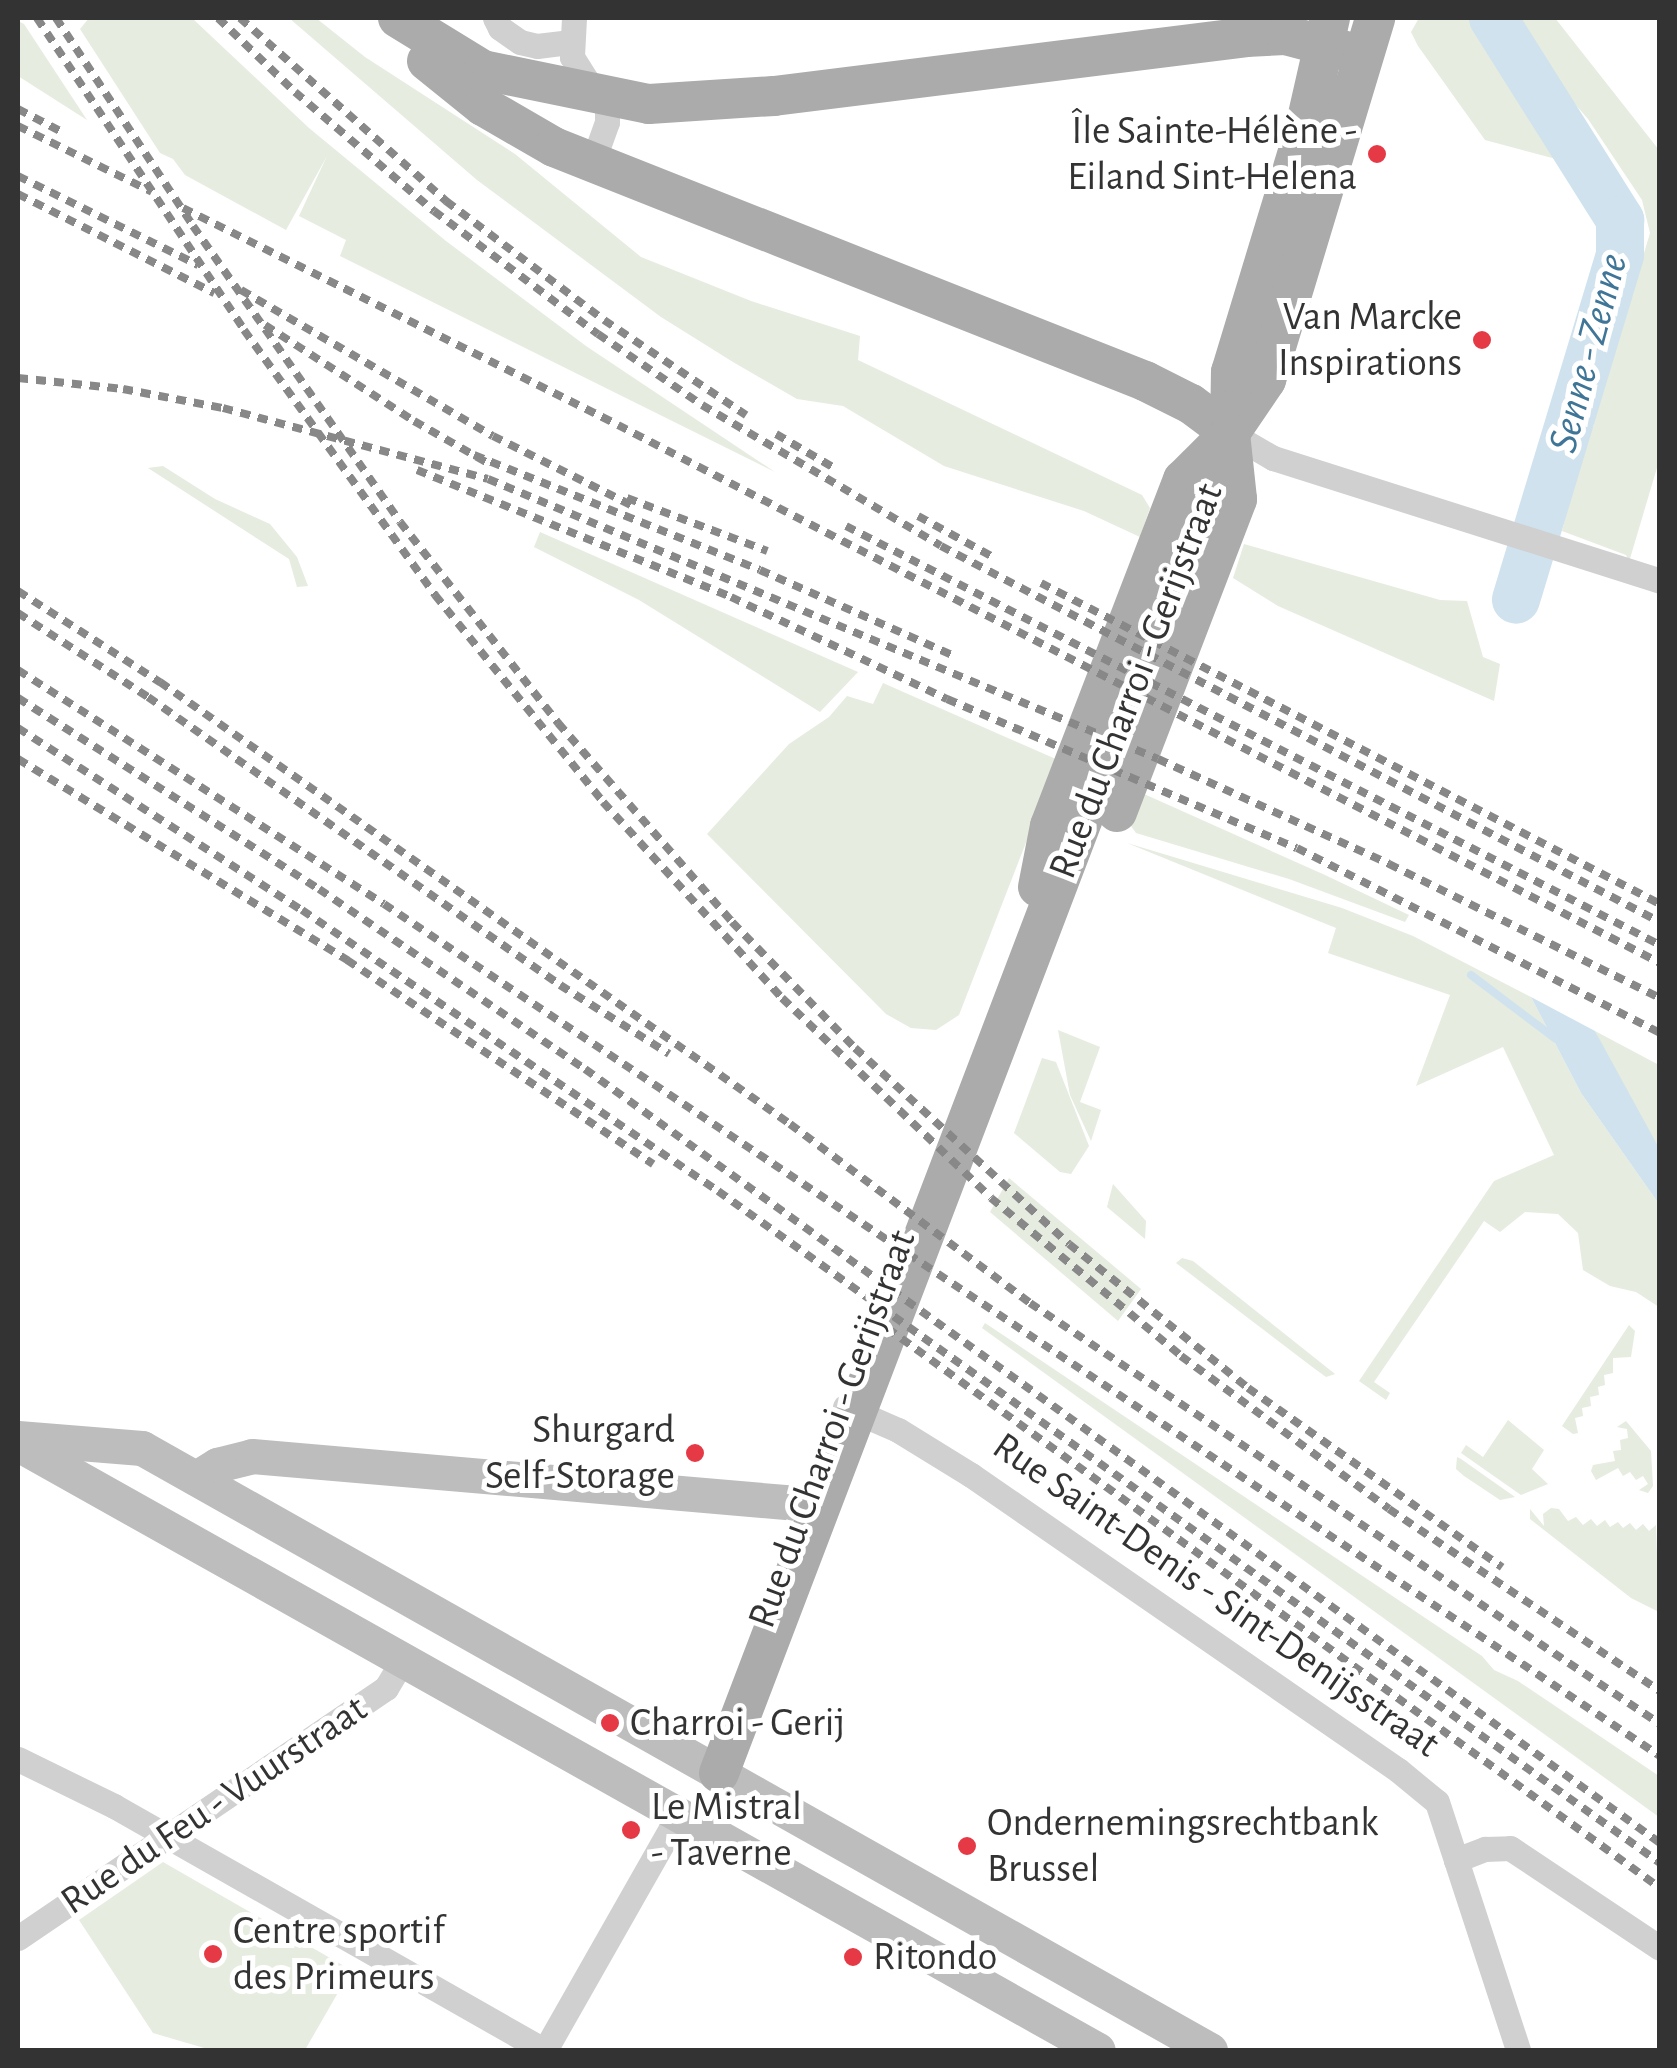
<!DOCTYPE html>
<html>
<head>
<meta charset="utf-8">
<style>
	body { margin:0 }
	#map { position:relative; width:1677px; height:2068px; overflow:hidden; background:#fff; font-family:"Alegreya Sans",sans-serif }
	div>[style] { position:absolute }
	.green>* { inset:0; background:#e6ecdf }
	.water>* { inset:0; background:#cfe2ee }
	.stream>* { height:8px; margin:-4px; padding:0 4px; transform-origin:4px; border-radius:4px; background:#cfe2ee }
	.river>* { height:48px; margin:-24px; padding:0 24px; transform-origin:24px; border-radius:24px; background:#cfe2ee }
	.street>* { height:25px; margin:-12.5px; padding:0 12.5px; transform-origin:12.5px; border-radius:12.5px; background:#d0d0d0 }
	.secondary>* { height:35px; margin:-17.5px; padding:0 17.5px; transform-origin:17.5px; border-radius:17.5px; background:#bdbdbd }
	.primary>* { height:40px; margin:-20px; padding:0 20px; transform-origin:20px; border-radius:20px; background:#ababab }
	.rail>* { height:8px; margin-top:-4px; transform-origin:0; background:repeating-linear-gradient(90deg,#888 0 10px,transparent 0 18px) }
	.dots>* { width:28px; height:28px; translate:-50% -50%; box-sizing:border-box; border:5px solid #fff; border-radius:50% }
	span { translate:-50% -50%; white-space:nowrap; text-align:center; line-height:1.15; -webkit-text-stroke:10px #fff; paint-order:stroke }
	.poi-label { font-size:40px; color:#333 }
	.right { translate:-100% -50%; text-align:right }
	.left { translate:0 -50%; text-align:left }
	.street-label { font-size:40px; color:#333 }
	.water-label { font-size:42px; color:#3f7597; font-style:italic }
	.frame { position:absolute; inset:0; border:20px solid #333; pointer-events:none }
</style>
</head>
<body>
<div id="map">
	<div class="green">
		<i style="clip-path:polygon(89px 18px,192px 18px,309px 128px,446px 241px,586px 346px,775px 472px,340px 256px,346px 240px,299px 216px,327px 156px,286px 230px,185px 175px,173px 159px,160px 153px,80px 29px)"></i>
		<i style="clip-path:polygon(289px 18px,316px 18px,365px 57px,515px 154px,641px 257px,751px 301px,860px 336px,858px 360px,1142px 495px,1150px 508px,1140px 537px,1084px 511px,944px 466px,843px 406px,797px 399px,733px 362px,661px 317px,477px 180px)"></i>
		<i style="clip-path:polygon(1419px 18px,1473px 18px,1613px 224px,1603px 230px,1556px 159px,1485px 140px,1418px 46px,1411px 32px)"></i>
		<i style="clip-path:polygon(1516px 18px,1555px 18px,1659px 150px,1659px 461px,1629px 562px,1626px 555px,1562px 531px,1582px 451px,1594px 425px,1594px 405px,1600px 402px,1650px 233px,1642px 200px,1588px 119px,1521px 42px)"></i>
		<i style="clip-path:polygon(18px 21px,24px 24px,87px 120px,18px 76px)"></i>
		<i style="clip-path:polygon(163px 466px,215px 499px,270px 524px,297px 557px,308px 586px,297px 587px,289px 559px,148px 468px)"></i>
		<i style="clip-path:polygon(540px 532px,858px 672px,820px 712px,639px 600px,534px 547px)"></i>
		<i style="clip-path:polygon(1244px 544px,1440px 600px,1467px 601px,1483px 657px,1500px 664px,1494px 701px,1278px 606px,1233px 578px)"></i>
		<i style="clip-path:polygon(883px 683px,1058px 760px,959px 1015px,936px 1030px,911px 1028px,886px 1014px,707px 834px,789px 744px,829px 717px,847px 696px,873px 704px)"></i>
		<i style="clip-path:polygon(1144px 794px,1325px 875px,1409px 915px,1405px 922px,1289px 879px,1136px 833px,1131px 826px)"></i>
		<i style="clip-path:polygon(1127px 843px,1342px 908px,1413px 936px,1531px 997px,1581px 1093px,1659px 1204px,1659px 1307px,1636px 1292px,1610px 1286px,1583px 1270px,1578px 1233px,1558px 1214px,1525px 1212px,1500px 1232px,1484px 1221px,1374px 1382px,1390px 1393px,1386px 1400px,1359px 1381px,1494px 1181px,1554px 1155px,1503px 1047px,1416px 1086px,1450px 995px,1328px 953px,1336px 928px)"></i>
		<i style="clip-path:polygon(1058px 1030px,1100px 1047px,1080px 1102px,1101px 1110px,1091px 1141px,1070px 1095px)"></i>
		<i style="clip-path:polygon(1595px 1031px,1659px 1065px,1659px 1148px,1618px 1080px)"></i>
		<i style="clip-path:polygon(1042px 1058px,1056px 1062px,1089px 1146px,1071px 1174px,1060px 1172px,1014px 1133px)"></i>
		<i style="clip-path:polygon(1009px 1178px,1141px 1289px,1118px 1321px,990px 1212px)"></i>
		<i style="clip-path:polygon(1113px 1184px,1146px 1221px,1145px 1239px,1107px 1207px)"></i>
		<i style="clip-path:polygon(1182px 1258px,1193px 1261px,1335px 1374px,1326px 1377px,1311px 1366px,1176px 1263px)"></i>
		<i style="clip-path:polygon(985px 1323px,1482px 1656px,1494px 1670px,1518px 1681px,1659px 1776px,1659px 1817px,982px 1328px)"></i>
		<i style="clip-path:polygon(1629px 1325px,1635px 1331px,1631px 1357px,1613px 1358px,1613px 1373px,1604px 1375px,1605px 1385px,1598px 1387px,1599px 1395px,1590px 1397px,1591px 1406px,1582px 1408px,1583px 1416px,1575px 1418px,1578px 1433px,1573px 1434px,1562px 1426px)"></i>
		<i style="clip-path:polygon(1508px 1420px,1544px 1450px,1532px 1469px,1548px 1484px,1521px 1495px,1461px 1453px,1466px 1445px,1483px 1457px)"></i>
		<i style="clip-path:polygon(1626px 1421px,1651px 1451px,1653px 1486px,1648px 1493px,1639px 1490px,1648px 1484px,1643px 1476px,1636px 1480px,1630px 1472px,1623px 1476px,1618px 1468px,1596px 1480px,1591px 1471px,1593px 1465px,1615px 1461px,1613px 1451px,1621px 1450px,1620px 1440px,1628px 1438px,1627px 1429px,1617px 1427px)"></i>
		<i style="clip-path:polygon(1457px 1457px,1461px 1459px,1515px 1497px,1500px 1500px,1464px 1476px,1456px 1469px)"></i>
		<i style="clip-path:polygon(1551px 1508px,1559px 1509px,1568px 1521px,1576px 1517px,1583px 1525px,1591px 1519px,1597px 1526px,1605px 1520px,1610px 1527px,1618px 1522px,1623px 1528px,1630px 1523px,1636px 1530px,1643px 1524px,1649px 1531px,1656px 1525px,1659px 1612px,1631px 1598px,1530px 1519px,1530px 1509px,1544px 1526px,1543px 1514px)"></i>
		<i style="clip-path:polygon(163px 1862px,351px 1970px,305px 2050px,211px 2050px,153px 2033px,79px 1920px)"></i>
	</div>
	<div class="water">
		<i style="clip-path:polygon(1531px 997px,1595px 1031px,1659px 1148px,1659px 1204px,1581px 1093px)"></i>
	</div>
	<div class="stream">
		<i style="left:1471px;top:975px;width:106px;rotate:37deg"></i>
	</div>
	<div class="river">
		<i style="left:1493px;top:18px;width:239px;rotate:57.8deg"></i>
		<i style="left:1620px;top:220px;width:35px;rotate:90deg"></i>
		<i style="left:1620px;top:255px;width:360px;rotate:106.8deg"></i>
	</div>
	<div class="street">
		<i style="left:495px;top:18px;width:11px;rotate:63deg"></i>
		<i style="left:500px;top:28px;width:24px;rotate:35deg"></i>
		<i style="left:520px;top:42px;width:17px;rotate:13deg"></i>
		<i style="left:537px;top:46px;width:32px;rotate:-7deg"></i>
		<i style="left:574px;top:18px;width:39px;rotate:93deg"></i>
		<i style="left:572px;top:57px;width:28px;rotate:58deg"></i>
		<i style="left:587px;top:81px;width:27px;rotate:42deg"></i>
		<i style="left:607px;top:99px;width:23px;rotate:90deg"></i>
		<i style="left:607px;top:122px;width:45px;rotate:109.7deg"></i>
		<i style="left:1230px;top:433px;width:50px;rotate:30.2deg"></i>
		<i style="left:1273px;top:458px;width:406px;rotate:17.6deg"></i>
		<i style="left:845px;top:1407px;width:58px;rotate:23.5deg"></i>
		<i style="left:898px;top:1430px;width:86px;rotate:31.7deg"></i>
		<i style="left:971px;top:1475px;width:519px;rotate:34.64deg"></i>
		<i style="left:1398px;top:1770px;width:50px;rotate:39.4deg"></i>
		<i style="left:1437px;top:1802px;width:61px;rotate:71.9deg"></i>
		<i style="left:1456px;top:1860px;width:31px;rotate:-21deg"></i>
		<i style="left:1485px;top:1849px;width:25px;rotate:-2deg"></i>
		<i style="left:1510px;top:1848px;width:180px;rotate:33.7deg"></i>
		<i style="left:18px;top:1759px;width:107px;rotate:26.1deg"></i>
		<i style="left:114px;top:1806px;width:494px;rotate:29.6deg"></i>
		<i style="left:1456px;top:1860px;width:200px;rotate:71.9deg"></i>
		<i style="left:18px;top:1938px;width:445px;rotate:-34.2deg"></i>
		<i style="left:386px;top:1688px;width:29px;rotate:-59deg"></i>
		<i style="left:545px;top:2050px;width:267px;rotate:-60.4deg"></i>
	</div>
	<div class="secondary">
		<i style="left:18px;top:1438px;width:124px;rotate:4.6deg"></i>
		<i style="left:142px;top:1448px;width:1226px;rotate:29.41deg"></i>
		<i style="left:18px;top:1444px;width:1238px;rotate:29.3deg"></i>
		<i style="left:196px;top:1478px;width:25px;rotate:-32deg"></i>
		<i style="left:217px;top:1465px;width:36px;rotate:-14deg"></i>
		<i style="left:252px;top:1456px;width:559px;rotate:4.93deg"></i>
	</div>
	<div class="primary">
		<i style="left:398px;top:18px;width:100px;rotate:31.5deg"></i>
		<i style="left:483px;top:70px;width:169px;rotate:11.6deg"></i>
		<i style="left:649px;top:104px;width:125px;rotate:-3.7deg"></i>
		<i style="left:774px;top:96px;width:476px;rotate:-7.1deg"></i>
		<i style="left:1246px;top:37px;width:39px;rotate:-3deg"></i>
		<i style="left:1285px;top:35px;width:67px;rotate:14.7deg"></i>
		<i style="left:427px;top:61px;width:72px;rotate:38.8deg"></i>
		<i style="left:483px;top:106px;width:82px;rotate:30deg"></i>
		<i style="left:554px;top:147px;width:636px;rotate:21.6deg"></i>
		<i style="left:1145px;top:381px;width:51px;rotate:26.6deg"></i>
		<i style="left:1191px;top:404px;width:49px;rotate:36.6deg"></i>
		<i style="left:1117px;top:812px;width:335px;rotate:-69deg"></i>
		<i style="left:1237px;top:499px;width:66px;rotate:-96.1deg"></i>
		<i style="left:1230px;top:433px;width:61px;rotate:-89.1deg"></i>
		<i style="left:1231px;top:372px;width:255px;rotate:-73.1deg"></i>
		<i style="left:1305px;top:128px;width:113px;rotate:-77.2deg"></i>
		<i style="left:1038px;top:887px;width:62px;rotate:-78.9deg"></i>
		<i style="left:1050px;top:826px;width:371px;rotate:-69deg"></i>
		<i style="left:1183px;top:480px;width:66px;rotate:-45deg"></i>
		<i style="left:1230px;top:433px;width:64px;rotate:-55.8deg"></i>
		<i style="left:1266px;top:380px;width:378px;rotate:-73.2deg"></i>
		<i style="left:719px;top:1773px;width:1434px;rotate:-69.13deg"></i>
	</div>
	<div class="rail">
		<i style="left:37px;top:18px;width:374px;rotate:56.4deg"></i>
		<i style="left:244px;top:330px;width:327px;rotate:54.2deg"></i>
		<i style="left:435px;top:595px;width:267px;rotate:50.9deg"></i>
		<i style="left:603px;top:802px;width:265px;rotate:47.6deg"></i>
		<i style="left:782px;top:998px;width:289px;rotate:43.7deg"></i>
		<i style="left:991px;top:1198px;width:247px;rotate:39.7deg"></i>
		<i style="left:1181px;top:1356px;width:258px;rotate:36.3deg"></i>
		<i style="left:1389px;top:1509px;width:326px;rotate:33.9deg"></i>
		<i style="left:56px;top:18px;width:249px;rotate:56.6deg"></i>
		<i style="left:193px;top:226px;width:361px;rotate:55deg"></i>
		<i style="left:400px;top:522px;width:256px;rotate:51.8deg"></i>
		<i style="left:558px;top:723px;width:264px;rotate:48.8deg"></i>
		<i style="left:732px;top:922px;width:176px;rotate:45.7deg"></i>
		<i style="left:855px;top:1048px;width:290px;rotate:42.5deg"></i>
		<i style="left:1069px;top:1244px;width:230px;rotate:38.8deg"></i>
		<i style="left:1248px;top:1388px;width:311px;rotate:35.2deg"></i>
		<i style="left:218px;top:18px;width:107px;rotate:43.9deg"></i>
		<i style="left:295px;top:92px;width:183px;rotate:40.6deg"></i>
		<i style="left:434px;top:211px;width:205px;rotate:36.9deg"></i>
		<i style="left:598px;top:334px;width:126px;rotate:34.3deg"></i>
		<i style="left:702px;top:405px;width:277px;rotate:30.5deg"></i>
		<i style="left:941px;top:546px;width:811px;rotate:27.61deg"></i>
		<i style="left:240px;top:18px;width:276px;rotate:41.6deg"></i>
		<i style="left:446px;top:201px;width:198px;rotate:37deg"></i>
		<i style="left:604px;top:320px;width:171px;rotate:33.8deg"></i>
		<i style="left:18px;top:109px;width:52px;rotate:27.6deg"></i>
		<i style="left:18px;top:126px;width:149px;rotate:26.2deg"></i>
		<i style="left:18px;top:176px;width:201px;rotate:26.3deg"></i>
		<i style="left:18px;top:194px;width:220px;rotate:26.8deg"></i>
		<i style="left:183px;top:208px;width:486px;rotate:26.5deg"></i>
		<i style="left:618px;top:425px;width:1173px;rotate:27.31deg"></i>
		<i style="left:241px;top:290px;width:291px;rotate:30.1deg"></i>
		<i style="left:493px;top:436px;width:159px;rotate:26.6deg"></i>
		<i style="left:265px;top:325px;width:177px;rotate:32.8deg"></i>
		<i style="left:414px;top:421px;width:83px;rotate:29.7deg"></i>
		<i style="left:18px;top:378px;width:106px;rotate:6deg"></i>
		<i style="left:123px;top:389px;width:102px;rotate:10.8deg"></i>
		<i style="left:223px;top:408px;width:274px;rotate:15deg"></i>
		<i style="left:488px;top:479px;width:726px;rotate:22.68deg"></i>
		<i style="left:1158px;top:759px;width:254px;rotate:24.4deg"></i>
		<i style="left:1389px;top:864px;width:302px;rotate:26.3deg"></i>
		<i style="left:776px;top:434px;width:69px;rotate:30.3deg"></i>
		<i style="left:474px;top:455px;width:308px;rotate:21.9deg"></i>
		<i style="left:760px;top:570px;width:214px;rotate:23.9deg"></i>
		<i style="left:417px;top:470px;width:339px;rotate:22deg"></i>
		<i style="left:731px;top:597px;width:239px;rotate:25.3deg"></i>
		<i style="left:947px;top:699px;width:380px;rotate:23.1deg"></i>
		<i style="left:1297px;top:848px;width:407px;rotate:27deg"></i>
		<i style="left:627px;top:498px;width:150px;rotate:20.7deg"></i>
		<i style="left:918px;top:516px;width:85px;rotate:28.7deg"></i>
		<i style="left:846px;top:526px;width:916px;rotate:27.24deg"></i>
		<i style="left:1041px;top:583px;width:697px;rotate:27.41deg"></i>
		<i style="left:18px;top:591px;width:169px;rotate:32.7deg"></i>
		<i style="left:160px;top:682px;width:770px;rotate:35.05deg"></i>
		<i style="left:790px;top:1124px;width:299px;rotate:36.7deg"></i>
		<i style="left:1030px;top:1303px;width:758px;rotate:33.75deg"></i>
		<i style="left:18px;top:613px;width:155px;rotate:32.9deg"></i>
		<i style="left:148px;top:697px;width:503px;rotate:34.95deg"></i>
		<i style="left:560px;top:985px;width:129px;rotate:32.3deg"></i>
		<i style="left:18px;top:670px;width:434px;rotate:32.6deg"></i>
		<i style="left:384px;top:904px;width:1534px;rotate:33.73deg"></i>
		<i style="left:18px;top:698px;width:356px;rotate:32.4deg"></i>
		<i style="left:319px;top:889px;width:321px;rotate:34.1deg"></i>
		<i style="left:585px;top:1069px;width:1325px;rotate:35.75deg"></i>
		<i style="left:18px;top:728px;width:337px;rotate:32.7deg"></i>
		<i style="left:302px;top:910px;width:502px;rotate:34.04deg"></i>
		<i style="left:718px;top:1191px;width:1157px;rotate:35.5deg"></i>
		<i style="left:18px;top:759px;width:386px;rotate:31.4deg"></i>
		<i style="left:347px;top:960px;width:368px;rotate:33.7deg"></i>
		<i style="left:887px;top:1328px;width:955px;rotate:35.92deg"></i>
	</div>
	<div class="dots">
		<i style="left:1377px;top:154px;background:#e63946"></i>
		<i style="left:1482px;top:340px;background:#e63946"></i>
		<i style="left:695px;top:1453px;background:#e63946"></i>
		<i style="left:610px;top:1723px;background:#e63946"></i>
		<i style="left:631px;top:1830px;background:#e63946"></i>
		<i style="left:967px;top:1846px;background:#e63946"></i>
		<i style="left:213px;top:1954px;background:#e63946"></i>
		<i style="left:853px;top:1957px;background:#e63946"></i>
	</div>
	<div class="poi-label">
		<span class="right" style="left:1357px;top:154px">Île Sainte-Hélène -<br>Eiland Sint-Helena</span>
		<span class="right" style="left:1462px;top:340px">Van Marcke<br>Inspirations</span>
		<span class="right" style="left:675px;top:1453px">Shurgard<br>Self-Storage</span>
		<span class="left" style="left:630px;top:1723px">Charroi - Gerij</span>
		<span class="left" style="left:651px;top:1830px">Le Mistral<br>- Taverne</span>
		<span class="left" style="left:987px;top:1846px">Ondernemingsrechtbank<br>Brussel</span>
		<span class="left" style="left:233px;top:1954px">Centre sportif<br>des Primeurs</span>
		<span class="left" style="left:873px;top:1957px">Ritondo</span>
	</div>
	<div class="street-label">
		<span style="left:1136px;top:681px;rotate:-69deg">Rue du Charroi - Gerijstraat</span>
		<span style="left:832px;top:1429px;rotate:-70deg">Rue du Charroi - Gerijstraat</span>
		<span style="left:1216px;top:1595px;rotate:35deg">Rue Saint-Denis - Sint-Denijsstraat</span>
		<span style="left:214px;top:1805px;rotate:-34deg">Rue du Feu - Vuurstraat</span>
	</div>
	<div class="water-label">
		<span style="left:1588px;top:353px;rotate:-75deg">Senne - Zenne</span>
	</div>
	<div class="frame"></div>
</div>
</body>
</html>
